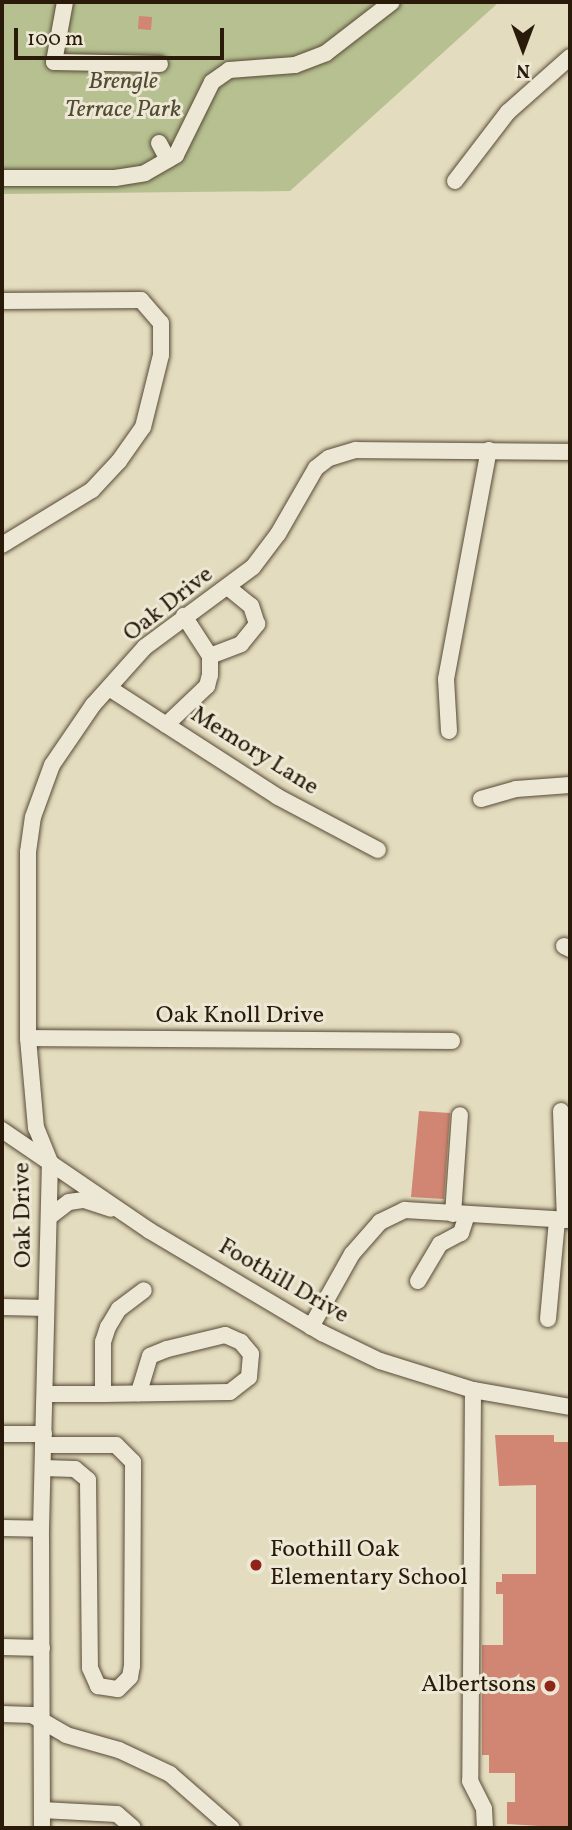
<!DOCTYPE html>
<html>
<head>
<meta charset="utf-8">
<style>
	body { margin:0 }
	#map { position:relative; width:572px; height:1830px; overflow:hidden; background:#e4dcbe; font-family:Vollkorn,serif }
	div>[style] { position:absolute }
	.green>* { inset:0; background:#b6c090 }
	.building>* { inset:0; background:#d08672 }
	.roads { filter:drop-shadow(0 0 2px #584a37) drop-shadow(0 0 2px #584a37) }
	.minor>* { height:16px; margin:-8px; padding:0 8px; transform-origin:8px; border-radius:8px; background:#ede8d5 }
	.dots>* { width:19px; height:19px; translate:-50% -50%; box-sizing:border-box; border:4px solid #ede8d5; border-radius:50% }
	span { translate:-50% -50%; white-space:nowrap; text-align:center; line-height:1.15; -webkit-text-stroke:6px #ede8d5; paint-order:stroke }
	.park-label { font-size:24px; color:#534c32; font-style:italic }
	.street-label { font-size:24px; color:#291a0a }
	.poi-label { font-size:24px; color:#291a0a }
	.left { translate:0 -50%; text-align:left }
	.right { translate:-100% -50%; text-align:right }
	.frame { position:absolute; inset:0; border:4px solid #291a0a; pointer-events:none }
	.north { position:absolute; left:488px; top:14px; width:70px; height:70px; -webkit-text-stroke:5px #ede8d5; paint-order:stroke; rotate:180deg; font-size:19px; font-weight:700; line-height:28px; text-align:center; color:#291a0a }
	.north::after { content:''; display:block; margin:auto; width:24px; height:32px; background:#291a0a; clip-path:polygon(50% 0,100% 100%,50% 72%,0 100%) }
	.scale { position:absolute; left:14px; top:28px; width:210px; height:32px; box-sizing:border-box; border:4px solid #291a0a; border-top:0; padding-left:9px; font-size:21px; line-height:24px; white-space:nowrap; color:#291a0a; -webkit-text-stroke:5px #ede8d5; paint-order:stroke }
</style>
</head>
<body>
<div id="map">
	<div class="green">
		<i style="clip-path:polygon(2px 2px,499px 2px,290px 191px,2px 194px)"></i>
	</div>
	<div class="building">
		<i style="clip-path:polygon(139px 16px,152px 17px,151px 30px,138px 29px)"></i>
		<i style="clip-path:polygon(419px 1111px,450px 1113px,444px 1199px,411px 1197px)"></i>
		<i style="clip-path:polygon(495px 1435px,554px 1435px,554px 1442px,570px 1442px,570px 1828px,507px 1824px,507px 1802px,515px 1802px,515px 1773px,489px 1773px,489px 1755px,482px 1755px,482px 1645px,503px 1645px,503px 1594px,496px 1594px,496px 1582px,502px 1582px,502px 1574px,536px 1574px,536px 1485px,499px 1486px)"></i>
	</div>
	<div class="roads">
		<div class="minor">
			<i style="left:65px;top:2px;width:61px;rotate:100.4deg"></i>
			<i style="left:54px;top:62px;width:106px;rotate:1.1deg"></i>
			<i style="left:159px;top:143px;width:19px;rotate:62deg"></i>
			<i style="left:2px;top:178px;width:113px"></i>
			<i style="left:115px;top:178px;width:30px;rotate:-9deg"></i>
			<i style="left:145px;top:173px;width:36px;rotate:-30deg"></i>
			<i style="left:176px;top:155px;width:81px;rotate:-63.7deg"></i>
			<i style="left:212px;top:82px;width:21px;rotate:-35deg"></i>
			<i style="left:229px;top:70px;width:66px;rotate:-4.3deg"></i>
			<i style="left:295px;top:65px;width:33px;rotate:-21deg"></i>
			<i style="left:326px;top:53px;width:83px;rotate:-37.7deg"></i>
			<i style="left:455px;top:181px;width:87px;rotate:-52.5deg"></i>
			<i style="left:508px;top:112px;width:83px;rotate:-41.6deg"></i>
			<i style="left:2px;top:301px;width:139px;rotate:-0.4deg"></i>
			<i style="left:141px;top:300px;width:30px;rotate:49deg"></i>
			<i style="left:161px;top:323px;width:32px;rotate:90deg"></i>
			<i style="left:161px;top:355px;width:74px;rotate:104deg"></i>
			<i style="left:143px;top:427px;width:42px;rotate:125.2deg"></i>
			<i style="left:119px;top:461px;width:40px;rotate:133deg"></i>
			<i style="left:92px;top:490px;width:105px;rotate:148.6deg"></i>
			<i style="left:210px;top:656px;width:33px;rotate:-21deg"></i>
			<i style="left:241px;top:644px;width:26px;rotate:-51deg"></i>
			<i style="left:257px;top:624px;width:19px;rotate:-108deg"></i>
			<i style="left:251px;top:606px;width:28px;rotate:-141deg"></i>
			<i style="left:109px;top:688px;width:201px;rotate:32.8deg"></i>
			<i style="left:278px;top:797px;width:113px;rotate:27.9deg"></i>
			<i style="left:166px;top:725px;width:57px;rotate:-43.6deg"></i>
			<i style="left:207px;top:686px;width:11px;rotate:-75deg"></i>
			<i style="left:210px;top:675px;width:19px;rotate:-90deg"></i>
			<i style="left:210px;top:656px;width:48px;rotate:-123deg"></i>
			<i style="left:449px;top:731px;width:52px;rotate:-93.3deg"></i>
			<i style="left:446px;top:679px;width:233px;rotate:-79.4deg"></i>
			<i style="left:481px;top:799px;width:36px;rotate:-16deg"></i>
			<i style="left:516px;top:789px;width:54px;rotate:-4.2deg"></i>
			<i style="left:564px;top:946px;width:7px;rotate:27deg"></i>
			<i style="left:28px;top:1038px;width:424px;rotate:0.4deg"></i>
			<i style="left:561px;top:1111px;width:109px;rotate:87.9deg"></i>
			<i style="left:2px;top:1130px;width:179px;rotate:34.3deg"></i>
			<i style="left:150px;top:1231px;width:200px;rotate:30.7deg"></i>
			<i style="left:322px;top:1333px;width:64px;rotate:25.8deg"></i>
			<i style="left:380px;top:1361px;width:97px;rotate:17.3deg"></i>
			<i style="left:473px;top:1390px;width:98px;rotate:9.9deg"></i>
			<i style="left:453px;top:1214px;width:99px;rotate:-86deg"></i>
			<i style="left:49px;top:1217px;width:25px;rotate:-37deg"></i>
			<i style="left:69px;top:1202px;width:15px;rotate:-8deg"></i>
			<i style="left:84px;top:1200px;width:28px;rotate:18deg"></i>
			<i style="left:418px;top:1281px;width:43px;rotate:-59.3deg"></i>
			<i style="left:440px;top:1244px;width:24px;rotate:-28deg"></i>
			<i style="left:461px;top:1233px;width:19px;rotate:-72deg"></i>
			<i style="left:2px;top:1307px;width:44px;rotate:1.3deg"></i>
			<i style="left:548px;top:1319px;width:99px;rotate:-84.8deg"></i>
			<i style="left:311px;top:1327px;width:84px;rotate:-60.7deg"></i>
			<i style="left:352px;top:1254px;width:43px;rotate:-48.8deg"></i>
			<i style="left:380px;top:1222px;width:28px;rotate:-26deg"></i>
			<i style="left:405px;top:1210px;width:165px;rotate:3.5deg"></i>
			<i style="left:473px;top:1390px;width:391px;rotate:90.4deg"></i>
			<i style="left:470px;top:1781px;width:31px;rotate:63deg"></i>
			<i style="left:484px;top:1809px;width:19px;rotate:87deg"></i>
			<i style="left:45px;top:1394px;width:58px"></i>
			<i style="left:103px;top:1394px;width:127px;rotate:-0.9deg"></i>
			<i style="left:230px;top:1392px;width:24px;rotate:-38deg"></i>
			<i style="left:249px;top:1377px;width:23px;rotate:-85deg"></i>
			<i style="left:251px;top:1354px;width:16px;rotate:-130deg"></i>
			<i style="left:241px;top:1342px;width:17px;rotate:-156deg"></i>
			<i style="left:225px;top:1335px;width:60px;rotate:166.4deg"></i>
			<i style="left:167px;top:1349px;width:18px;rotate:158deg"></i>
			<i style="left:150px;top:1356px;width:39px;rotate:107deg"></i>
			<i style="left:103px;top:1394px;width:52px;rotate:-90deg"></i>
			<i style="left:103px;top:1342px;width:16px;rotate:-72deg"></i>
			<i style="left:108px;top:1327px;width:21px;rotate:-59deg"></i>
			<i style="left:119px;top:1309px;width:31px;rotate:-37deg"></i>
			<i style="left:2px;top:1434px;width:42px"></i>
			<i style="left:43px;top:1468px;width:32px;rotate:2deg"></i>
			<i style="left:75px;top:1469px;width:17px;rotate:40deg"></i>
			<i style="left:88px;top:1480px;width:188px;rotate:89.4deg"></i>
			<i style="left:90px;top:1668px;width:20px;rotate:66deg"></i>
			<i style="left:98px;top:1686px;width:20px;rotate:9deg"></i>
			<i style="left:118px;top:1689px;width:17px;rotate:-45deg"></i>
			<i style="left:130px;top:1677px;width:11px;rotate:-80deg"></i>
			<i style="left:132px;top:1666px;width:204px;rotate:-89.7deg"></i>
			<i style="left:133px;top:1462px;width:24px;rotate:-135deg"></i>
			<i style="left:116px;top:1445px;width:73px;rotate:180deg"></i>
			<i style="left:2px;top:1528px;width:39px;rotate:1deg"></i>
			<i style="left:2px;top:1647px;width:40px;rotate:1.4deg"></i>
			<i style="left:2px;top:1714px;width:30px;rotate:2deg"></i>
			<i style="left:32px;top:1715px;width:39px;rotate:30deg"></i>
			<i style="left:66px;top:1735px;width:55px;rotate:15.8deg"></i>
			<i style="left:119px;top:1750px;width:56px;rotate:25.2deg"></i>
			<i style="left:170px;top:1774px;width:82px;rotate:41.1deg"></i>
			<i style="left:42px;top:1810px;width:75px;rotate:3.1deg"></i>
			<i style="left:117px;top:1814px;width:21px;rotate:41deg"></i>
			<i style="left:42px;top:1828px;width:299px;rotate:-90.2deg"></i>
			<i style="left:41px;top:1529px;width:367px;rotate:-88.6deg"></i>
			<i style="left:50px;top:1162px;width:37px;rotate:-112deg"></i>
			<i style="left:36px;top:1128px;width:90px;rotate:-95.1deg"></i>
			<i style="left:28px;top:1038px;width:186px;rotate:-90deg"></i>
			<i style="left:28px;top:852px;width:35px;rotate:-82deg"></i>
			<i style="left:33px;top:817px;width:55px;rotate:-69.9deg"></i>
			<i style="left:52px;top:765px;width:73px;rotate:-55.7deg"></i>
			<i style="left:93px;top:705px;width:78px;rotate:-48.1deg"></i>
			<i style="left:145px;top:647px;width:134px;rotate:-36.5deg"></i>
			<i style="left:253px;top:567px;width:41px;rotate:-52.9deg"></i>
			<i style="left:278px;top:534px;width:76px;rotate:-60.1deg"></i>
			<i style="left:316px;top:468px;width:16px;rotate:-38deg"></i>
			<i style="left:329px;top:458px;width:28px;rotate:-17deg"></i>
			<i style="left:356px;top:450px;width:214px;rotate:0.5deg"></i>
		</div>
	</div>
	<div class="dots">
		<i style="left:256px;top:1565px;background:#8f2418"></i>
		<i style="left:550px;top:1686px;background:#8f2418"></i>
	</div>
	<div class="park-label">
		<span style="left:123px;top:97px">Brengle<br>Terrace Park</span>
	</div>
	<div class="street-label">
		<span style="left:169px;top:605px;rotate:-38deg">Oak Drive</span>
		<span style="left:254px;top:752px;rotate:32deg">Memory Lane</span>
		<span style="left:240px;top:1017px">Oak Knoll Drive</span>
		<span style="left:24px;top:1215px;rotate:-91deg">Oak Drive</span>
		<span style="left:283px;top:1282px;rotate:30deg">Foothill Drive</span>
	</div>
	<div class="poi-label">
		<span class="left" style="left:270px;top:1565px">Foothill Oak<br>Elementary School</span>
		<span class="right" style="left:536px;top:1686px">Albertsons</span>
	</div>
	<div class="frame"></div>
	<div class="north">N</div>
	<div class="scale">100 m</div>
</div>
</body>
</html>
